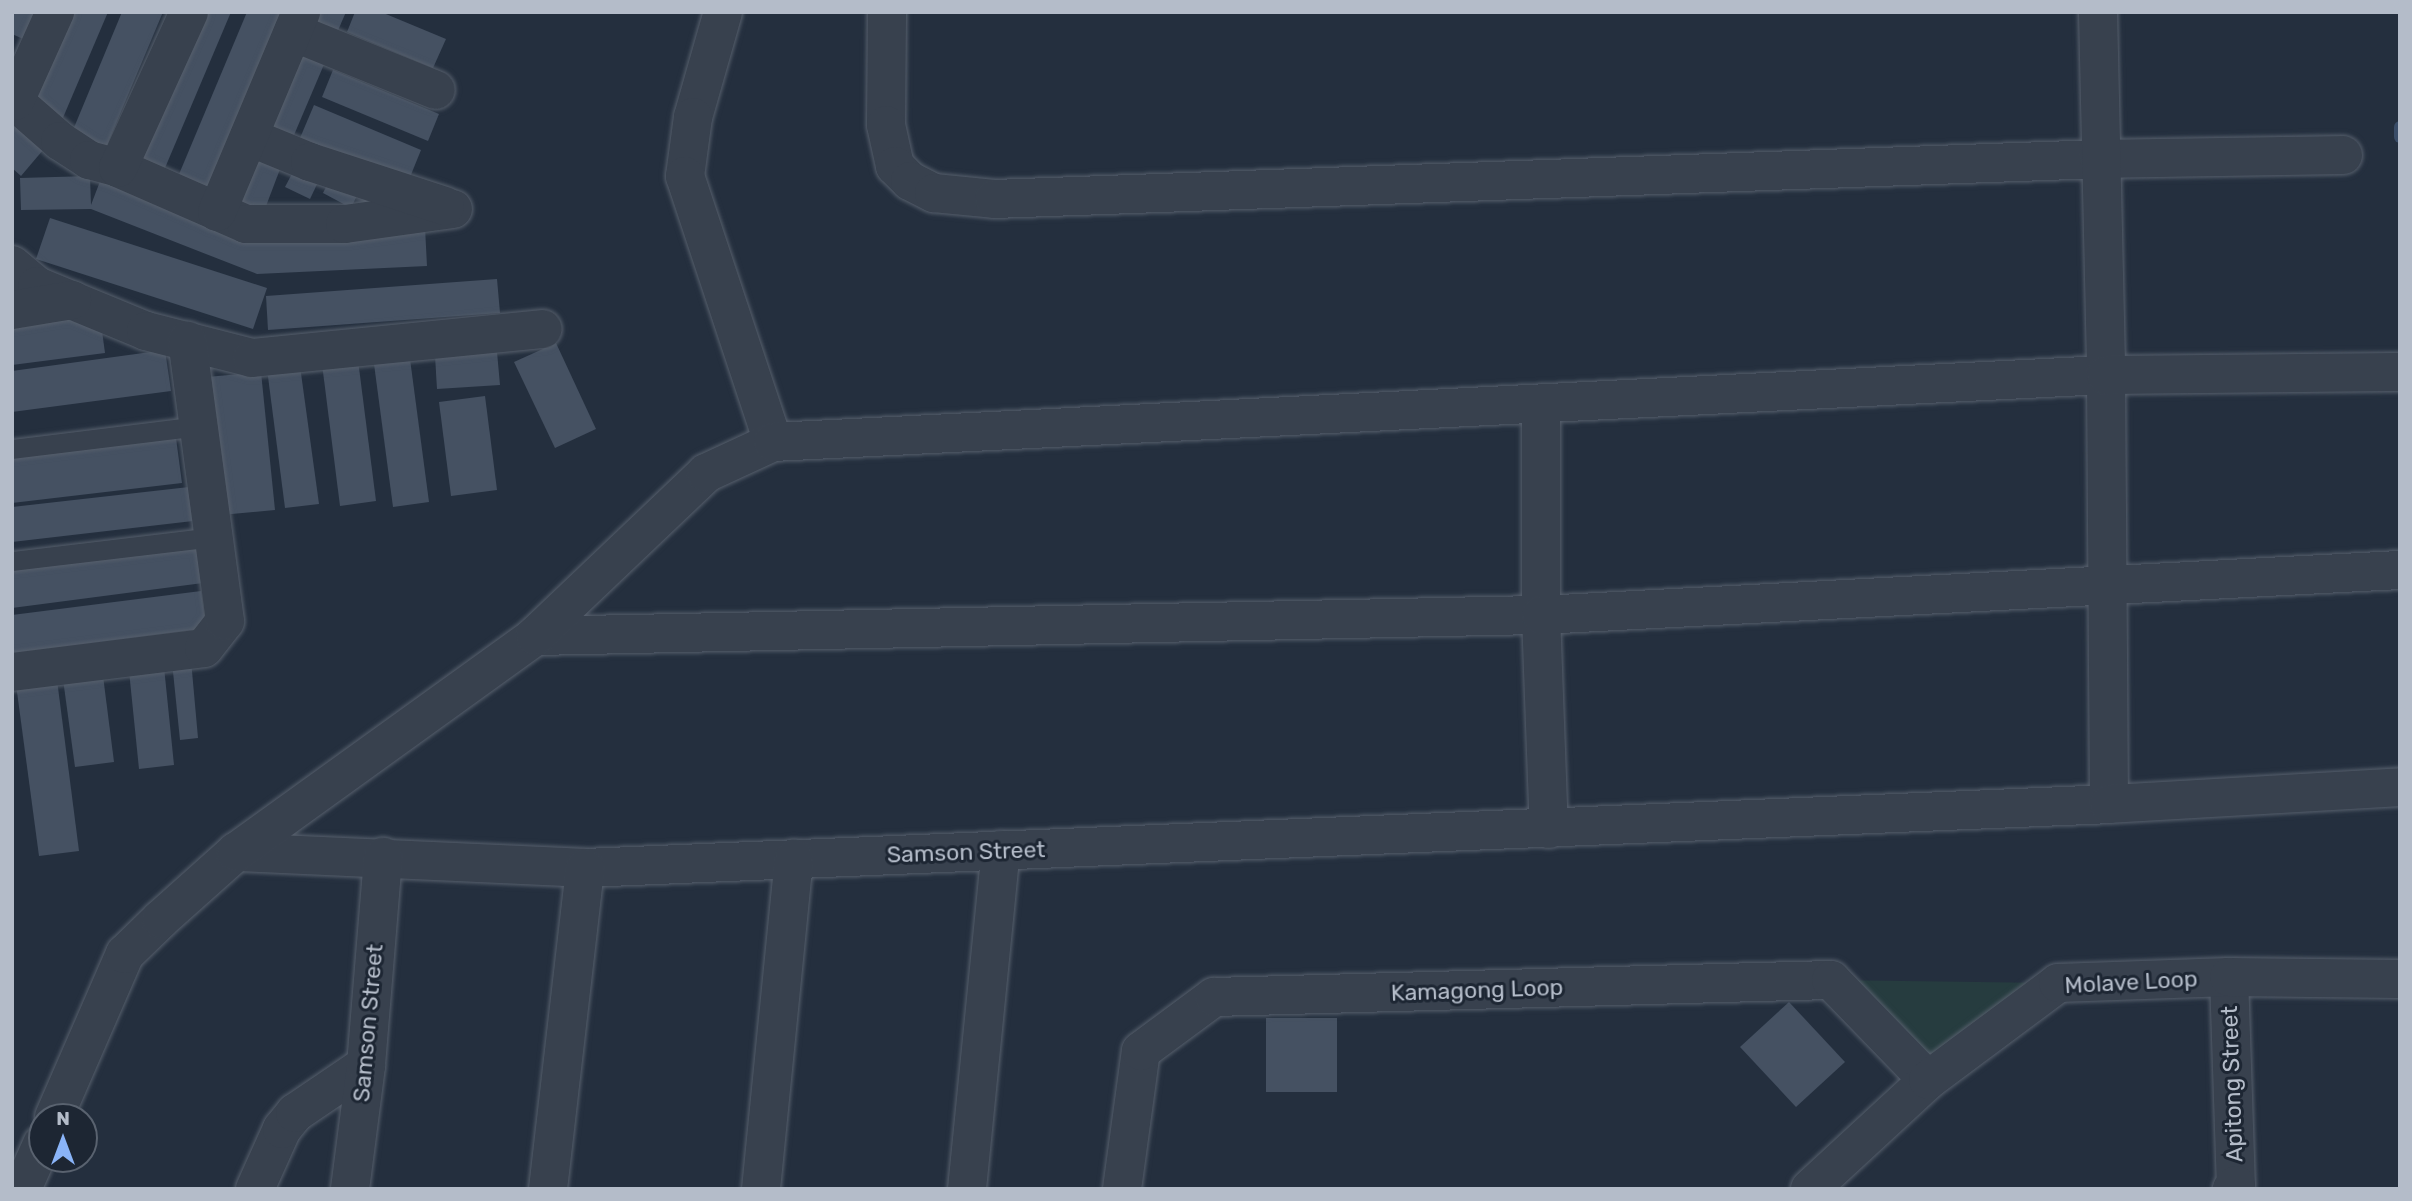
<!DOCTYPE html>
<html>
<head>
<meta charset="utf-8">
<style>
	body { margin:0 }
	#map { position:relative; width:2412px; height:1201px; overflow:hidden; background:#242f3e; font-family:Rubik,sans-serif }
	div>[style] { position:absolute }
	.green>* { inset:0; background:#263c3f }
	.stream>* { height:12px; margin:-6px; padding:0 6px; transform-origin:6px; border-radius:6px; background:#394c67 }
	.building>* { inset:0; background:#455162 }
	.roads { filter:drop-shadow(0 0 2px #565f6c) drop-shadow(0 0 2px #565f6c) }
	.lane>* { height:19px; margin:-9.5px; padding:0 9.5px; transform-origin:9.5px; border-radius:9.5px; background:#38414e }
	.street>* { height:38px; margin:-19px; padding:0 19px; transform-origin:19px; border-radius:19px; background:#38414e }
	span { translate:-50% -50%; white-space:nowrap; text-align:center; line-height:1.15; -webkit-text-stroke:6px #1d2633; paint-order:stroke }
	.street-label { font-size:23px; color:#b4bcc9 }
	.frame { position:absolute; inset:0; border:14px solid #b4bcc9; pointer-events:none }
	.north { position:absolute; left:28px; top:1103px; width:70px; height:70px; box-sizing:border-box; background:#1d2633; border:2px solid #59626f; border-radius:50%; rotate:0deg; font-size:19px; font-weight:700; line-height:28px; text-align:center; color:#b4bcc9 }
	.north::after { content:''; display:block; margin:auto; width:24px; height:32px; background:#8ab4f8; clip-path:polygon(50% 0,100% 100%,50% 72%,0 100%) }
</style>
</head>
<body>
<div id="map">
	<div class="green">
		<i style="clip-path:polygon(1831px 980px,2058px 983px,1928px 1080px)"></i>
	</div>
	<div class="stream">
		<i style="left:2400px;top:127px;width:10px;rotate:90deg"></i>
	</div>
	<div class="building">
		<i style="clip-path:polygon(12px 12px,43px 12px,30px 42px,12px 34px)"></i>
		<i style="clip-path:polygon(70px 12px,108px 12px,62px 120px,30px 107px)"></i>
		<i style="clip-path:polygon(122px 12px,163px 12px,102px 157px,68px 142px)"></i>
		<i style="clip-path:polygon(197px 12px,231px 12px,162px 175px,134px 163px)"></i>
		<i style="clip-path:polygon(247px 12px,281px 12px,206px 191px,177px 179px)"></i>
		<i style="clip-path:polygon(315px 12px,346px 12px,336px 35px,310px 24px)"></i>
		<i style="clip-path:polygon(355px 12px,381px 12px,446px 39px,433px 68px,347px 32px)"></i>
		<i style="clip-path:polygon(294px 41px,328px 55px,294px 135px,260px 121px)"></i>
		<i style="clip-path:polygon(333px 70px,439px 114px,428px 141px,322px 97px)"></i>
		<i style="clip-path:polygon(314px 105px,421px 150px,408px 182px,300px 138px)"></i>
		<i style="clip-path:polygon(12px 111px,49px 143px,21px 176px,12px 168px)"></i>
		<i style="clip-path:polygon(252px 143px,285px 156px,263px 214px,230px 201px)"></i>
		<i style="clip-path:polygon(296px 166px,320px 178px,310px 199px,285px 187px)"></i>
		<i style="clip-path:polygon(333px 173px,361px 187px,351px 208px,323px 193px)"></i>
		<i style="clip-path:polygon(90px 176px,91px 205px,102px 176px,253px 233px,425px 227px,427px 266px,257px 274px,91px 209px,21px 210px,20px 178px)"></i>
		<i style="clip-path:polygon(50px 218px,267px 288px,253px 329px,36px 259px)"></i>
		<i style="clip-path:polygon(497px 279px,500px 313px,268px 330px,266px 296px)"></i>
		<i style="clip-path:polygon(100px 316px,105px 353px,12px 365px,12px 327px)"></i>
		<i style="clip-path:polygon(556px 343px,596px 429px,555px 448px,514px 362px)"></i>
		<i style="clip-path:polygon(165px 350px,171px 391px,12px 412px,12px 371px)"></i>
		<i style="clip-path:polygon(497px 352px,500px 385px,437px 389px,435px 356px)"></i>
		<i style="clip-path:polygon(410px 359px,429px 502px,393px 507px,374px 364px)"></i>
		<i style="clip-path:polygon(358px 360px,376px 501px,340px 506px,322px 364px)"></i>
		<i style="clip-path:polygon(300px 366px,319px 504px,285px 508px,267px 369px)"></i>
		<i style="clip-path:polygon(261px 372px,275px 510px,221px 515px,207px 377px)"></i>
		<i style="clip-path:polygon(485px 396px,497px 490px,451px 496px,439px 402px)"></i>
		<i style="clip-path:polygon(176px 438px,182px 483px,12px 503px,12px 458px)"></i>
		<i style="clip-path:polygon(189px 487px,193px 521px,12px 542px,12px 507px)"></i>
		<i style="clip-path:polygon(198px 546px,203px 583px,12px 608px,12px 571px)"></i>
		<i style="clip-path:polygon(201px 591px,206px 628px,12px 653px,12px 615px)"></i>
		<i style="clip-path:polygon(163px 657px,174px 765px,139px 769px,128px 661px)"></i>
		<i style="clip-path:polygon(191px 660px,198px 738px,180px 740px,172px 662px)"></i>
		<i style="clip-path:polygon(102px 668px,114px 762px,75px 767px,62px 672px)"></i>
		<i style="clip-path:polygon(56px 672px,79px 851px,39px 856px,15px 677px)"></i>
		<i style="clip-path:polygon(1789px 1002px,1845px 1062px,1796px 1107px,1740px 1047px)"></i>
		<i style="clip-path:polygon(1266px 1018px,1337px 1018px,1337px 1092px,1266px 1092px)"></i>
	</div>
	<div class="roads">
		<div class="lane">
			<i style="left:12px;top:449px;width:187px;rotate:-7deg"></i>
			<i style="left:12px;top:561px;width:202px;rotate:-6.8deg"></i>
		</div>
		<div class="street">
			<i style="left:723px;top:12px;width:109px;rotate:105.9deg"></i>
			<i style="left:693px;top:117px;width:60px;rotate:97.7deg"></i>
			<i style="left:685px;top:176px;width:280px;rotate:71.7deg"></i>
			<i style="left:887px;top:12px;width:113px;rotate:90.5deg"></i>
			<i style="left:886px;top:125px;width:42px;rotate:77.6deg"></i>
			<i style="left:895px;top:166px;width:21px;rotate:45deg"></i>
			<i style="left:910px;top:181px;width:27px;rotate:27deg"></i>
			<i style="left:934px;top:193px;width:60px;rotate:5.7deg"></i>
			<i style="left:994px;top:199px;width:1106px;rotate:-2.07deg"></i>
			<i style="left:2099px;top:159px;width:244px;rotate:-0.9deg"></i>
			<i style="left:2098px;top:12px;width:363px;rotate:88.7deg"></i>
			<i style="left:2106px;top:375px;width:429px;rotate:89.6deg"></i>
			<i style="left:293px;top:32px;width:154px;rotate:22.1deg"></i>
			<i style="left:12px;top:99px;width:64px;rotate:41.2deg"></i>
			<i style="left:60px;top:141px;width:35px;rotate:33deg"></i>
			<i style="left:89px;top:160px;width:30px;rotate:15deg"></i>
			<i style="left:118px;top:168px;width:140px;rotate:23.6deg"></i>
			<i style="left:246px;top:224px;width:99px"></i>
			<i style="left:345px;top:224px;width:109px;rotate:-7.9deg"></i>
			<i style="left:15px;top:101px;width:98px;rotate:-65.8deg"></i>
			<i style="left:249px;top:137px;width:66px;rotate:22.3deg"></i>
			<i style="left:310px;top:162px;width:142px;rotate:18.1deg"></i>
			<i style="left:118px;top:168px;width:171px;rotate:-65.5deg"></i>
			<i style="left:217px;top:212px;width:217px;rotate:-67.2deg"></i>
			<i style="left:12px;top:265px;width:33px;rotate:40deg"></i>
			<i style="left:37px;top:286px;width:118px;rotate:22.4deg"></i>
			<i style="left:146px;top:331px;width:109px;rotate:14.3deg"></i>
			<i style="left:252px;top:358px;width:292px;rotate:-5.7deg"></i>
			<i style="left:12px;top:310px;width:61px;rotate:-9.5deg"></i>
			<i style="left:1541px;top:404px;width:211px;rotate:90deg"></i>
			<i style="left:1541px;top:615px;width:214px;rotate:87.9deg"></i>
			<i style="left:535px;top:636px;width:1006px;rotate:-1.2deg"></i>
			<i style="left:1541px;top:615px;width:860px;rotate:-3deg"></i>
			<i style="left:12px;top:672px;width:193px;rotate:-7.1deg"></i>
			<i style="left:204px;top:648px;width:34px;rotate:-52deg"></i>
			<i style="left:225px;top:621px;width:283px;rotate:-97.7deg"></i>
			<i style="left:236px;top:852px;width:349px;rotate:2.6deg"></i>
			<i style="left:585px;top:868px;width:1525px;rotate:-2.4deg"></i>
			<i style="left:2109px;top:804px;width:291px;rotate:-3.3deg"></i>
			<i style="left:2229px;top:977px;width:208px;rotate:88.1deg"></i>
			<i style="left:2236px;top:1185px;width:6px;rotate:135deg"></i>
			<i style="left:54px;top:1117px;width:178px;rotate:-66.5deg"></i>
			<i style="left:125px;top:954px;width:50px;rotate:-44.2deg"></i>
			<i style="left:161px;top:919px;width:101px;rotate:-41.8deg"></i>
			<i style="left:236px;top:852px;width:369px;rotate:-35.8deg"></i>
			<i style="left:535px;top:636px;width:236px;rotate:-43.6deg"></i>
			<i style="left:706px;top:473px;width:74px;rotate:-24.8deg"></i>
			<i style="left:773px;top:442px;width:1335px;rotate:-2.88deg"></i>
			<i style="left:2106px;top:375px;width:294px;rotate:-0.6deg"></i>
			<i style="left:22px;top:1189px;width:49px;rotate:-66deg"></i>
			<i style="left:255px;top:1189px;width:66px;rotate:-65.8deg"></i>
			<i style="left:282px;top:1129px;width:21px;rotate:-51deg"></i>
			<i style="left:295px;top:1113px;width:86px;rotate:-34.1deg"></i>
			<i style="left:350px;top:1189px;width:125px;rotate:-82.6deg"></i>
			<i style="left:366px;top:1065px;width:209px;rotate:-85.3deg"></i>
			<i style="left:548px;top:1189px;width:323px;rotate:-83.4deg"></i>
			<i style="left:761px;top:1189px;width:332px;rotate:-84.3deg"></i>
			<i style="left:967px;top:1189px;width:341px;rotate:-84.3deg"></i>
			<i style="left:1122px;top:1189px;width:139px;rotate:-82.2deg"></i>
			<i style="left:1141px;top:1051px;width:91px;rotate:-36.5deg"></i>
			<i style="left:1214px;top:997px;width:617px;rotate:-1.58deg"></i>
			<i style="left:1831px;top:980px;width:139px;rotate:45.9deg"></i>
			<i style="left:1810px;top:1189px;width:161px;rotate:-42.7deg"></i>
			<i style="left:1928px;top:1080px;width:162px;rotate:-36.7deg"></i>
			<i style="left:2058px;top:983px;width:171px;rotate:-2deg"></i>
			<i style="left:2229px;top:977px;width:171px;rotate:0.7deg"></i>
		</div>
	</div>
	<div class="street-label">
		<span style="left:966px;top:852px;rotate:-2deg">Samson Street</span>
		<span style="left:2131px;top:982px;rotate:-3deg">Molave Loop</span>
		<span style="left:1477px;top:990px;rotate:-2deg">Kamagong Loop</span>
		<span style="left:368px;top:1023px;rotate:-85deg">Samson Street</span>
		<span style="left:2232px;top:1084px;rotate:-92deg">Apitong Street</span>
	</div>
	<div class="frame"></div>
	<div class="north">N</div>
</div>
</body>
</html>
